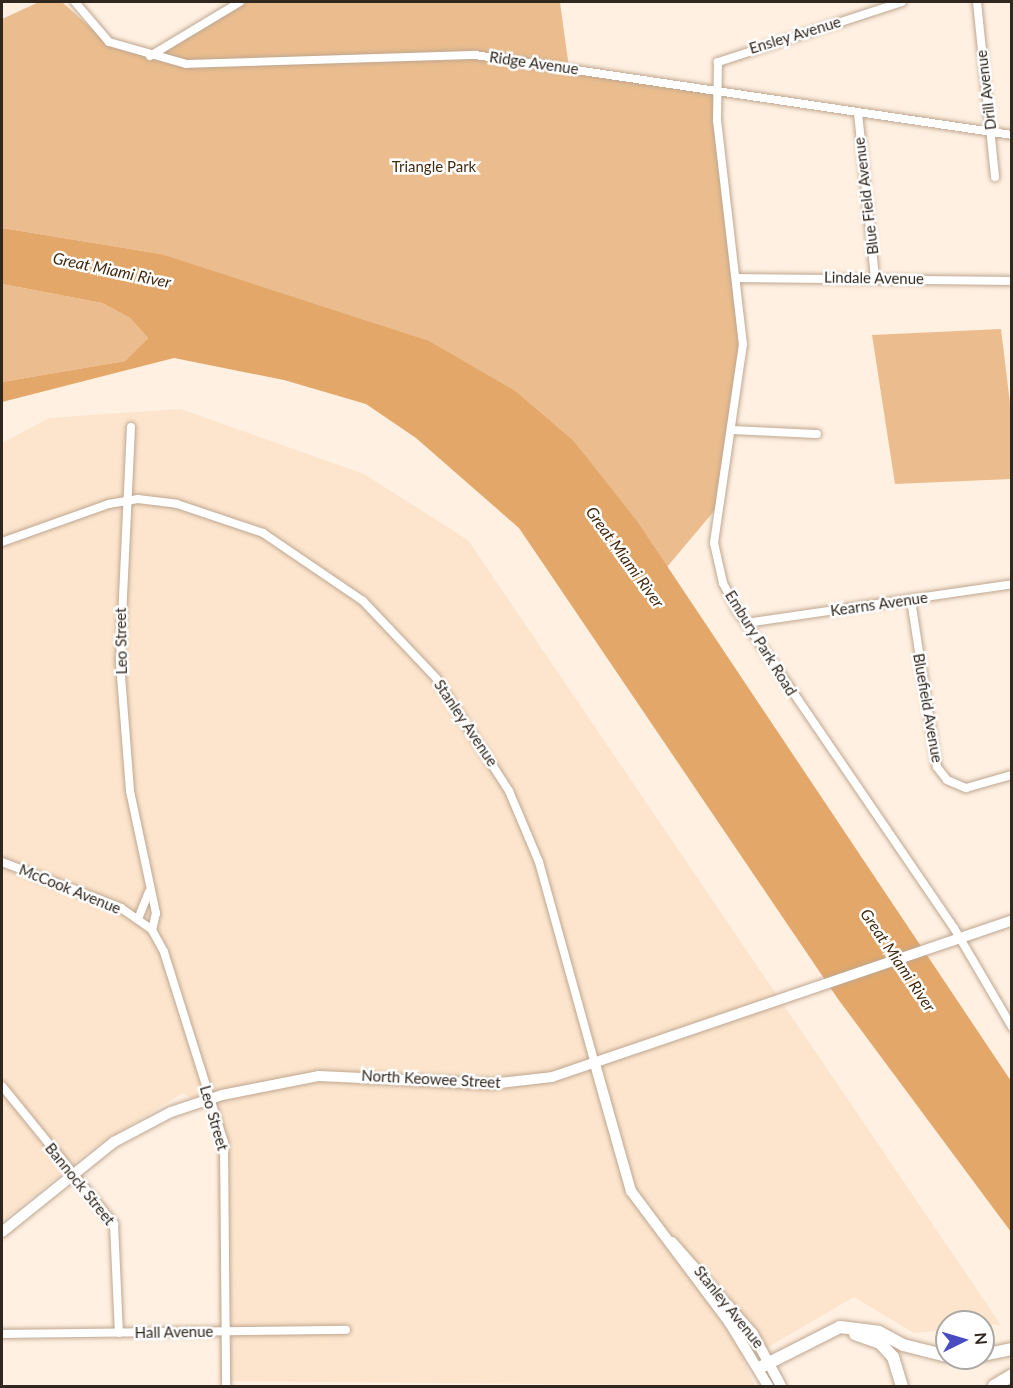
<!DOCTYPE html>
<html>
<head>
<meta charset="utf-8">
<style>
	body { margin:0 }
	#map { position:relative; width:1013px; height:1388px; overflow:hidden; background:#fff0e1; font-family:Lato,sans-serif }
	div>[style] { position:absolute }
	.built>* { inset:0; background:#fde5cd }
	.green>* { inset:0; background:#ebbd8e }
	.water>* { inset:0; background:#e3a76a }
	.roads { filter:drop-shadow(0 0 2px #bea791) drop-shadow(0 0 2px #bea791) }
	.minor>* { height:8px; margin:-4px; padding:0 4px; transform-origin:4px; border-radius:4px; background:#fff }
	.major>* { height:10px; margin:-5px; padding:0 5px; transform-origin:5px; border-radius:5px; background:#fff }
	.highway>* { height:12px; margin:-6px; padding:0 6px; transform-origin:6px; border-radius:6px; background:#fff }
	span { translate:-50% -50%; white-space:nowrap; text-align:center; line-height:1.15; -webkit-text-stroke:5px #fff; paint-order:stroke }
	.street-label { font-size:15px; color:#30271e }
	.park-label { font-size:15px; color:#442c11 }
	.water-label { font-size:16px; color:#432a0f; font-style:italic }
	.frame { position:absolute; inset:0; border:3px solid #30271e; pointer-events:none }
	.north { position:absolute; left:935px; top:1310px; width:60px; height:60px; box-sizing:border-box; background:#fff; border:2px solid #aca9a5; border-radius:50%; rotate:85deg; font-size:16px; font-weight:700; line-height:24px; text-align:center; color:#30271e }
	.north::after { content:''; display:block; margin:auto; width:21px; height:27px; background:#484bc1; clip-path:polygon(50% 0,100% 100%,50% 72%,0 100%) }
</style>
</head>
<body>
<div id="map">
	<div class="built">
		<i style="clip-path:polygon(181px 409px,364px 474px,468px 540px,1001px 1325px,947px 1322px,947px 1330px,914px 1333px,854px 1297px,744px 1361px,755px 1386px,220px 1381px,217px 1145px,206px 1108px,183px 1093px,94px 1147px,2px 1221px,2px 443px,49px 418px)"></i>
	</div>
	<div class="green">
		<i style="clip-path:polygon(39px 2px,62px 2px,101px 37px,150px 56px,240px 2px,560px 2px,569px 68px,715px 92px,742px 334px,715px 510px,667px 567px,573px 440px,517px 392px,161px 254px,2px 228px,2px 19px)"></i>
		<i style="clip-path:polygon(2px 284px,102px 303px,130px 318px,148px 338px,125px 361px,2px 382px)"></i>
		<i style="clip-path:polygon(1001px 329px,1011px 411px,1011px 479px,895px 484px,872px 335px)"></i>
	</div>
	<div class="water">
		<i style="clip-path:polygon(2px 228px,161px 254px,429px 341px,517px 392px,573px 440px,637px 521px,1011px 1081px,1011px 1232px,838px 999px,519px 528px,416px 438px,366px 404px,284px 380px,174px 358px,2px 402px,2px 382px,125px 361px,148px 338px,130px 318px,102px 303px,2px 284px)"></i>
	</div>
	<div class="roads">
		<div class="minor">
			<i style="left:75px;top:2px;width:52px;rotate:49.6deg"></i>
			<i style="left:109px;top:42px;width:80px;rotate:15.9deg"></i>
			<i style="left:186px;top:64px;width:289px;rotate:-1.8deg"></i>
			<i style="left:475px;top:55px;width:543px;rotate:8.47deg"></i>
			<i style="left:902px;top:2px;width:194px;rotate:161.9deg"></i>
			<i style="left:718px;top:62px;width:58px;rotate:91deg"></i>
			<i style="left:717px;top:120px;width:226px;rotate:83.4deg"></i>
			<i style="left:743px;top:344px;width:201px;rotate:98.3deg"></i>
			<i style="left:714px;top:543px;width:41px;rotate:77.3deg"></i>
			<i style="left:723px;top:583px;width:30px;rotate:63deg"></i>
			<i style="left:737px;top:610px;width:385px;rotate:55.7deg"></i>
			<i style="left:954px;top:928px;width:115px;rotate:59.6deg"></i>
			<i style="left:977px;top:2px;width:176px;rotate:84.1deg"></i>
			<i style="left:150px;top:56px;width:105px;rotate:-31deg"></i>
			<i style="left:858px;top:113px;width:166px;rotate:84.1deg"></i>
			<i style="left:736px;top:278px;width:276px;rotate:0.6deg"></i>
			<i style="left:131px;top:427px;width:236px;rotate:92.7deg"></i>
			<i style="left:120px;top:663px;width:128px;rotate:85.5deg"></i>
			<i style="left:130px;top:791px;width:125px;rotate:78deg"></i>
			<i style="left:156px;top:913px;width:17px;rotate:103deg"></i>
			<i style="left:731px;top:430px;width:86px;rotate:2.7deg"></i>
			<i style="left:2px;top:542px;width:114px;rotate:-19.6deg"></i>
			<i style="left:109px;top:504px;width:29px;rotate:-10deg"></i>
			<i style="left:138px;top:499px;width:39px;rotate:7deg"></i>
			<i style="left:177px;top:504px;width:91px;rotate:18.6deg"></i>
			<i style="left:263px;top:533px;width:121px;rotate:34.2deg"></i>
			<i style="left:363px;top:601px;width:106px;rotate:46.5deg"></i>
			<i style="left:436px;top:678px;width:135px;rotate:57.1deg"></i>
			<i style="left:509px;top:791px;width:77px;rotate:67.1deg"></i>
			<i style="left:539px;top:862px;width:210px;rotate:74.5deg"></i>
			<i style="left:911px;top:600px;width:169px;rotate:81.2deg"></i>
			<i style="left:937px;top:767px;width:16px;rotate:52deg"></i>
			<i style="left:947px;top:780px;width:21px;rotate:23deg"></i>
			<i style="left:966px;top:788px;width:48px;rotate:-15.8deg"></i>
			<i style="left:746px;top:623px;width:269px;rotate:-8.3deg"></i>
			<i style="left:2px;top:862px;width:128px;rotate:21.1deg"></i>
			<i style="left:121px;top:908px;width:38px;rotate:35deg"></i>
			<i style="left:152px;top:930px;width:25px;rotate:61deg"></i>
			<i style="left:164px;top:952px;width:199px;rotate:72.5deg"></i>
			<i style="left:224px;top:1142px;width:244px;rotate:89.5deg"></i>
			<i style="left:138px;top:919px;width:29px;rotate:-68deg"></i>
			<i style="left:2px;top:1086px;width:178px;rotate:50.9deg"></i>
			<i style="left:114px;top:1224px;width:109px;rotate:87.4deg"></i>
			<i style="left:2px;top:1334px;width:344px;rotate:-0.7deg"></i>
		</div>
		<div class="major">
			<i style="left:595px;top:1064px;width:132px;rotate:74.2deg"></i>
			<i style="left:631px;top:1191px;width:164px;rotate:53.2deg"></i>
			<i style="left:729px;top:1322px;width:75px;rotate:58.6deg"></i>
			<i style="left:2px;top:1232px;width:144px;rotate:-38.8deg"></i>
			<i style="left:114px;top:1142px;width:64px;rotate:-27.8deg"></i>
			<i style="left:171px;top:1112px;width:54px;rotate:-18.4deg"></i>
			<i style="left:222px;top:1095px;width:99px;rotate:-11.1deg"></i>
			<i style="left:319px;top:1076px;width:172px;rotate:2.7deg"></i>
			<i style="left:491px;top:1084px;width:61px;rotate:-6.5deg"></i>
			<i style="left:552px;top:1077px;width:486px;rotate:-18.8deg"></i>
			<i style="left:672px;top:1242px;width:123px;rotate:48.6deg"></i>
			<i style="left:753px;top:1334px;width:59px;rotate:61.7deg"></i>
		</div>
		<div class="highway">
			<i style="left:855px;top:1334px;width:27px;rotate:20deg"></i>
			<i style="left:880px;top:1343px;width:19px;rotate:47deg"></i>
			<i style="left:893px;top:1357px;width:30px;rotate:73deg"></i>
			<i style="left:983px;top:1355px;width:30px;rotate:-12deg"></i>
			<i style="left:759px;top:1368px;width:91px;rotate:-26.8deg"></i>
			<i style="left:840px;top:1327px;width:39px;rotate:7deg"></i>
			<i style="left:879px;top:1332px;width:27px;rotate:28deg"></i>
			<i style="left:903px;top:1345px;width:45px;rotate:14deg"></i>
			<i style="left:994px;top:1386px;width:21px;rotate:-31deg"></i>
		</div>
	</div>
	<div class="street-label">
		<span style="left:795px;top:35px;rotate:-17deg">Ensley Avenue</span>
		<span style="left:534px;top:63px;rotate:8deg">Ridge Avenue</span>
		<span style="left:986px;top:90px;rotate:-97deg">Drill Avenue</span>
		<span style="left:866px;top:196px;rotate:-97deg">Blue Field Avenue</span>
		<span style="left:874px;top:278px;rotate:1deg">Lindale Avenue</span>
		<span style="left:879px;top:604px;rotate:-8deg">Kearns Avenue</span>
		<span style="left:121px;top:641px;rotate:-91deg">Leo Street</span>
		<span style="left:761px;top:643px;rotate:58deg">Embury Park Road</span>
		<span style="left:928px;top:708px;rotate:80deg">Bluefield Avenue</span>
		<span style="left:466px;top:723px;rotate:56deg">Stanley Avenue</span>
		<span style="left:70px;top:889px;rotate:22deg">McCook Avenue</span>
		<span style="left:431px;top:1079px;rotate:3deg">North Keowee Street</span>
		<span style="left:214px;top:1118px;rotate:74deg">Leo Street</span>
		<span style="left:80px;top:1184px;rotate:51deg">Bannock Street</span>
		<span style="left:729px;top:1307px;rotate:51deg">Stanley Avenue</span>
		<span style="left:174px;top:1332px;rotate:-1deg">Hall Avenue</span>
	</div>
	<div class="park-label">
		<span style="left:434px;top:167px">Triangle Park</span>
	</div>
	<div class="water-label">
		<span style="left:112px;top:270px;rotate:12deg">Great Miami River</span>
		<span style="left:625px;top:557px;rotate:54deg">Great Miami River</span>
		<span style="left:898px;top:960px;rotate:56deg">Great Miami River</span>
	</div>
	<div class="frame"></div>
	<div class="north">N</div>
</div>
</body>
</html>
